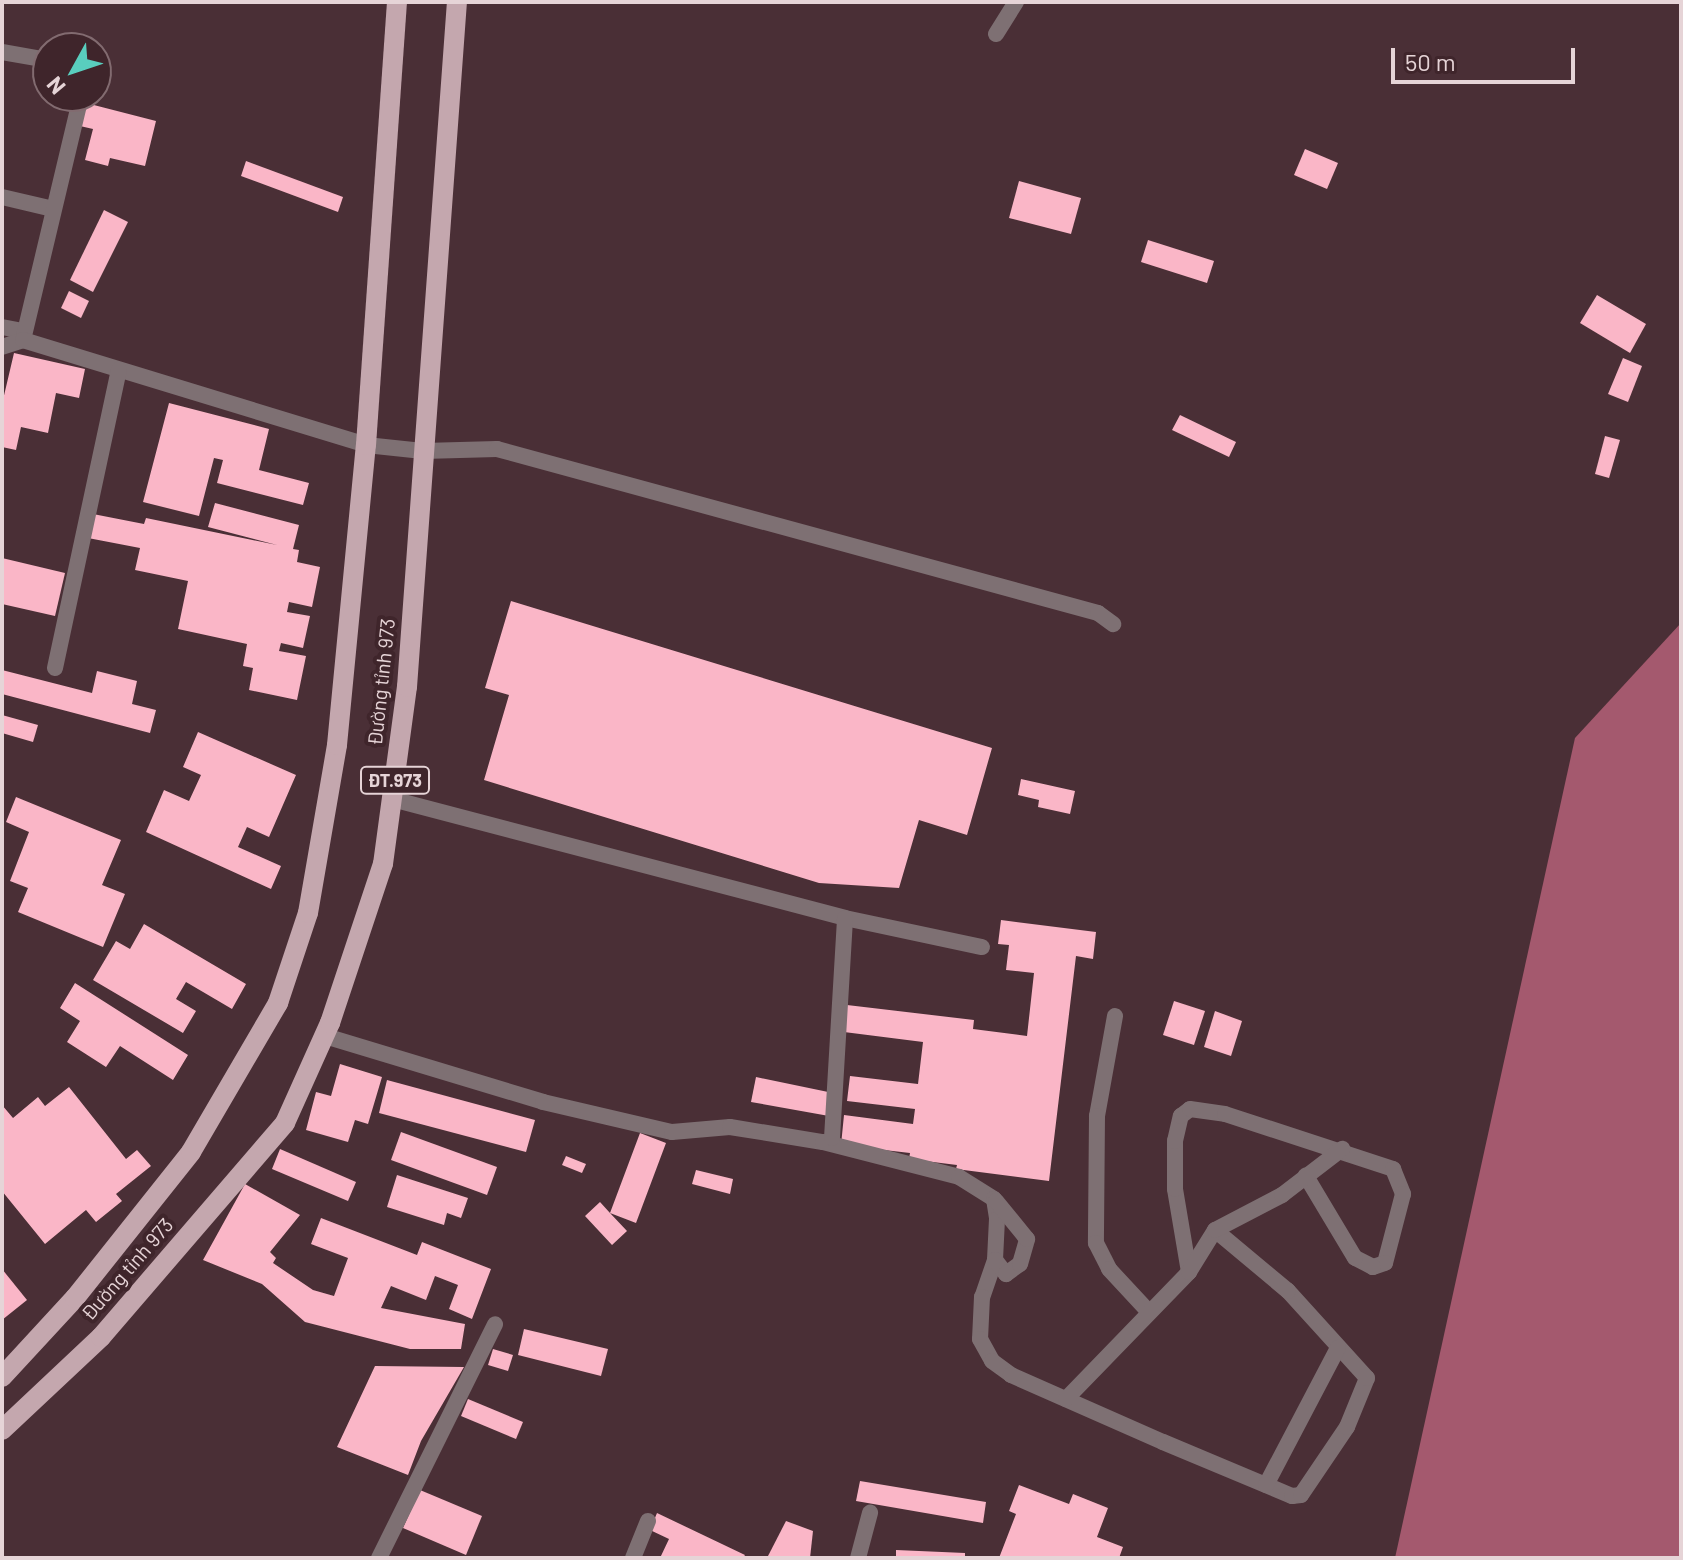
<!DOCTYPE html>
<html>
<head>
<meta charset="utf-8">
<style>
	body { margin:0 }
	#map { position:relative; width:1683px; height:1560px; overflow:hidden; background:#4a2f36; font-family:Barlow,sans-serif }
	div>[style] { position:absolute }
	.forest>* { inset:0; background:#a4596e }
	.building>* { inset:0; background:#fab6c7 }
	.street>* { height:16px; margin:-8px; padding:0 8px; transform-origin:8px; border-radius:8px; background:#7e7073 }
	.primary>* { height:20px; margin:-10px; padding:0 10px; transform-origin:10px; border-radius:10px; background:#c4a7ae }
	span { translate:-50% -50%; white-space:nowrap; text-align:center; line-height:1.15; -webkit-text-stroke:8px #3f252b; paint-order:stroke }
	.shield-label span { padding:2px 6px; background:#3f252b; border:2px solid; border-radius:6px; -webkit-text-stroke-width:0 }
	.shield-label { font-size:18px; color:#e6d4d7; font-weight:700 }
	.street-label { font-size:20px; color:#e6d4d7 }
	.frame { position:absolute; inset:0; border:4px solid #e6d4d7; pointer-events:none }
	.north { position:absolute; left:32px; top:32px; width:80px; height:80px; box-sizing:border-box; background:#3f252b; border:2px solid #826b70; border-radius:50%; rotate:230deg; font-size:22px; font-weight:700; line-height:32px; text-align:center; color:#e6d4d7 }
	.north::after { content:''; display:block; margin:auto; width:28px; height:36px; background:#59cebe; clip-path:polygon(50% 0,100% 100%,50% 72%,0 100%) }
	.scale { position:absolute; left:1391px; top:48px; width:184px; height:36px; box-sizing:border-box; border:4px solid #e6d4d7; border-top:0; padding-left:10px; font-size:24px; line-height:28px; white-space:nowrap; color:#e6d4d7; -webkit-text-stroke:6px #3f252b; paint-order:stroke }
</style>
</head>
<body>
<div id="map">
	<div class="forest">
		<i style="clip-path:polygon(1681px 623px,1681px 1558px,1395px 1558px,1575px 738px)"></i>
	</div>
	<div class="building">
		<i style="clip-path:polygon(86px 103px,156px 121px,145px 166px,110px 158px,108px 166px,85px 160px,93px 129px,80px 126px)"></i>
		<i style="clip-path:polygon(1305px 149px,1338px 163px,1327px 189px,1294px 175px)"></i>
		<i style="clip-path:polygon(246px 161px,343px 197px,338px 212px,241px 176px)"></i>
		<i style="clip-path:polygon(1019px 181px,1081px 198px,1071px 234px,1009px 218px)"></i>
		<i style="clip-path:polygon(104px 210px,128px 222px,93px 292px,70px 280px)"></i>
		<i style="clip-path:polygon(1148px 240px,1214px 261px,1207px 283px,1141px 262px)"></i>
		<i style="clip-path:polygon(69px 291px,89px 301px,81px 318px,61px 308px)"></i>
		<i style="clip-path:polygon(1597px 295px,1646px 324px,1630px 353px,1580px 323px)"></i>
		<i style="clip-path:polygon(14px 353px,85px 369px,79px 398px,56px 393px,48px 433px,21px 427px,16px 450px,2px 447px,2px 404px)"></i>
		<i style="clip-path:polygon(1623px 358px,1642px 366px,1628px 402px,1608px 394px)"></i>
		<i style="clip-path:polygon(169px 403px,269px 429px,259px 470px,309px 483px,303px 505px,217px 483px,223px 460px,214px 458px,199px 516px,143px 502px)"></i>
		<i style="clip-path:polygon(1180px 415px,1236px 442px,1229px 457px,1172px 430px)"></i>
		<i style="clip-path:polygon(1605px 436px,1620px 440px,1609px 478px,1595px 474px)"></i>
		<i style="clip-path:polygon(215px 503px,299px 525px,293px 549px,299px 550px,297px 562px,320px 567px,312px 607px,289px 602px,287px 612px,310px 616px,303px 648px,281px 643px,279px 651px,306px 656px,297px 700px,249px 690px,253px 668px,243px 666px,247px 644px,178px 629px,188px 581px,135px 570px,140px 548px,88px 538px,93px 514px,144px 524px,146px 518px,277px 545px,208px 527px)"></i>
		<i style="clip-path:polygon(2px 558px,65px 573px,55px 616px,2px 604px)"></i>
		<i style="clip-path:polygon(511px 601px,992px 748px,967px 835px,919px 820px,899px 888px,819px 883px,484px 780px,509px 695px,485px 688px)"></i>
		<i style="clip-path:polygon(2px 670px,92px 693px,97px 671px,137px 681px,132px 704px,156px 710px,150px 733px,2px 694px)"></i>
		<i style="clip-path:polygon(2px 715px,38px 725px,33px 742px,2px 733px)"></i>
		<i style="clip-path:polygon(198px 732px,296px 775px,269px 837px,247px 827px,238px 847px,281px 866px,271px 889px,146px 832px,164px 790px,189px 801px,201px 775px,183px 767px)"></i>
		<i style="clip-path:polygon(1021px 779px,1075px 791px,1070px 814px,1038px 807px,1039px 800px,1018px 795px)"></i>
		<i style="clip-path:polygon(16px 797px,121px 840px,102px 885px,125px 894px,103px 947px,18px 912px,28px 888px,10px 881px,29px 832px,6px 822px)"></i>
		<i style="clip-path:polygon(1001px 920px,1096px 932px,1093px 959px,1076px 956px,1049px 1181px,956px 1169px,957px 1165px,909px 1159px,910px 1153px,841px 1145px,844px 1115px,913px 1124px,915px 1109px,847px 1101px,850px 1076px,918px 1084px,923px 1042px,844px 1032px,847px 1005px,974px 1020px,973px 1029px,1027px 1036px,1034px 973px,1006px 970px,1009px 945px,998px 944px)"></i>
		<i style="clip-path:polygon(144px 924px,246px 984px,232px 1009px,186px 982px,176px 999px,196px 1011px,183px 1033px,93px 980px,116px 941px,130px 949px)"></i>
		<i style="clip-path:polygon(75px 983px,188px 1055px,173px 1080px,120px 1046px,106px 1067px,67px 1042px,80px 1021px,60px 1008px)"></i>
		<i style="clip-path:polygon(1174px 1001px,1205px 1011px,1194px 1045px,1163px 1035px)"></i>
		<i style="clip-path:polygon(1215px 1011px,1242px 1021px,1231px 1056px,1204px 1047px)"></i>
		<i style="clip-path:polygon(340px 1064px,382px 1077px,368px 1124px,355px 1120px,348px 1142px,306px 1130px,316px 1092px,331px 1096px)"></i>
		<i style="clip-path:polygon(756px 1077px,833px 1093px,829px 1116px,751px 1102px)"></i>
		<i style="clip-path:polygon(387px 1080px,535px 1120px,526px 1152px,379px 1113px)"></i>
		<i style="clip-path:polygon(69px 1087px,126px 1159px,137px 1150px,151px 1166px,116px 1194px,122px 1201px,96px 1222px,86px 1210px,45px 1244px,2px 1191px,2px 1105px,13px 1118px,38px 1097px,45px 1106px)"></i>
		<i style="clip-path:polygon(401px 1132px,497px 1167px,487px 1195px,391px 1160px)"></i>
		<i style="clip-path:polygon(640px 1133px,666px 1143px,636px 1223px,610px 1213px,627px 1231px,612px 1245px,585px 1216px,600px 1202px,610px 1213px)"></i>
		<i style="clip-path:polygon(280px 1149px,356px 1182px,348px 1201px,272px 1169px)"></i>
		<i style="clip-path:polygon(566px 1156px,586px 1164px,582px 1173px,562px 1165px)"></i>
		<i style="clip-path:polygon(696px 1170px,733px 1179px,730px 1194px,692px 1184px)"></i>
		<i style="clip-path:polygon(397px 1175px,468px 1198px,461px 1218px,447px 1213px,444px 1225px,387px 1207px)"></i>
		<i style="clip-path:polygon(245px 1184px,300px 1215px,270px 1252px,276px 1258px,273px 1263px,313px 1290px,334px 1296px,348px 1258px,311px 1244px,321px 1218px,417px 1255px,422px 1242px,491px 1269px,472px 1319px,449px 1309px,458px 1285px,435px 1276px,426px 1300px,391px 1286px,381px 1308px,465px 1324px,461px 1349px,410px 1349px,305px 1322px,262px 1284px,203px 1260px)"></i>
		<i style="clip-path:polygon(2px 1269px,27px 1300px,2px 1320px)"></i>
		<i style="clip-path:polygon(524px 1329px,608px 1349px,601px 1376px,518px 1355px)"></i>
		<i style="clip-path:polygon(493px 1349px,513px 1355px,508px 1371px,488px 1365px)"></i>
		<i style="clip-path:polygon(375px 1366px,464px 1367px,421px 1441px,408px 1475px,337px 1447px)"></i>
		<i style="clip-path:polygon(468px 1399px,523px 1422px,516px 1439px,461px 1416px)"></i>
		<i style="clip-path:polygon(860px 1481px,986px 1502px,983px 1523px,856px 1501px)"></i>
		<i style="clip-path:polygon(1019px 1485px,1069px 1504px,1073px 1494px,1108px 1508px,1097px 1537px,1123px 1547px,1119px 1558px,999px 1558px,1016px 1514px,1009px 1511px)"></i>
		<i style="clip-path:polygon(420px 1490px,482px 1516px,466px 1555px,403px 1528px)"></i>
		<i style="clip-path:polygon(657px 1513px,745px 1555px,743px 1558px,660px 1558px,669px 1539px,650px 1530px)"></i>
		<i style="clip-path:polygon(786px 1521px,813px 1531px,810px 1558px,767px 1558px)"></i>
		<i style="clip-path:polygon(896px 1550px,965px 1553px,965px 1558px,896px 1558px)"></i>
	</div>
	<div class="street">
		<i style="left:996px;top:34px;width:38px;rotate:-58deg"></i>
		<i style="left:2px;top:52px;width:47px;rotate:9.9deg"></i>
		<i style="left:2px;top:197px;width:52px;rotate:13.2deg"></i>
		<i style="left:2px;top:327px;width:20px;rotate:11deg"></i>
		<i style="left:23px;top:340px;width:251px;rotate:-76.6deg"></i>
		<i style="left:2px;top:347px;width:22px;rotate:-18deg"></i>
		<i style="left:23px;top:340px;width:359px;rotate:17deg"></i>
		<i style="left:366px;top:445px;width:57px;rotate:6deg"></i>
		<i style="left:423px;top:451px;width:74px;rotate:-1.5deg"></i>
		<i style="left:497px;top:449px;width:623px;rotate:15.26deg"></i>
		<i style="left:1098px;top:613px;width:19px;rotate:36deg"></i>
		<i style="left:55px;top:668px;width:305px;rotate:-77.9deg"></i>
		<i style="left:392px;top:799px;width:468px;rotate:14.7deg"></i>
		<i style="left:845px;top:918px;width:140px;rotate:12deg"></i>
		<i style="left:1115px;top:1016px;width:102px;rotate:100.2deg"></i>
		<i style="left:1097px;top:1116px;width:127px;rotate:90.5deg"></i>
		<i style="left:1096px;top:1243px;width:29px;rotate:63deg"></i>
		<i style="left:1109px;top:1269px;width:59px;rotate:47.1deg"></i>
		<i style="left:325px;top:1036px;width:228px;rotate:16.8deg"></i>
		<i style="left:543px;top:1102px;width:132px;rotate:13.1deg"></i>
		<i style="left:672px;top:1132px;width:58px;rotate:-4.9deg"></i>
		<i style="left:730px;top:1127px;width:94px;rotate:9.2deg"></i>
		<i style="left:823px;top:1142px;width:140px;rotate:14.4deg"></i>
		<i style="left:959px;top:1177px;width:41px;rotate:32.2deg"></i>
		<i style="left:994px;top:1199px;width:20px;rotate:81deg"></i>
		<i style="left:997px;top:1219px;width:41px;rotate:92.8deg"></i>
		<i style="left:995px;top:1260px;width:39px;rotate:109deg"></i>
		<i style="left:982px;top:1297px;width:42px;rotate:92.7deg"></i>
		<i style="left:980px;top:1339px;width:25px;rotate:61deg"></i>
		<i style="left:992px;top:1361px;width:24px;rotate:36deg"></i>
		<i style="left:1011px;top:1375px;width:166px;rotate:23.8deg"></i>
		<i style="left:1163px;top:1442px;width:140px;rotate:22.7deg"></i>
		<i style="left:1292px;top:1496px;width:9px;rotate:-6deg"></i>
		<i style="left:1301px;top:1495px;width:82px;rotate:-55.9deg"></i>
		<i style="left:1347px;top:1427px;width:53px;rotate:-67.8deg"></i>
		<i style="left:1367px;top:1378px;width:118px;rotate:-132.2deg"></i>
		<i style="left:1288px;top:1291px;width:95px;rotate:-140.1deg"></i>
		<i style="left:832px;top:1138px;width:220px;rotate:-86.6deg"></i>
		<i style="left:995px;top:1260px;width:18px;rotate:52deg"></i>
		<i style="left:1006px;top:1274px;width:17px;rotate:-36deg"></i>
		<i style="left:1020px;top:1264px;width:26px;rotate:-74deg"></i>
		<i style="left:1027px;top:1239px;width:49px;rotate:-129.2deg"></i>
		<i style="left:1189px;top:1272px;width:84px;rotate:-99.6deg"></i>
		<i style="left:1175px;top:1189px;width:48px;rotate:-90deg"></i>
		<i style="left:1175px;top:1141px;width:26px;rotate:-77deg"></i>
		<i style="left:1181px;top:1116px;width:11px;rotate:-38deg"></i>
		<i style="left:1190px;top:1109px;width:35px;rotate:8deg"></i>
		<i style="left:1225px;top:1114px;width:177px;rotate:18.1deg"></i>
		<i style="left:1393px;top:1169px;width:27px;rotate:68deg"></i>
		<i style="left:1403px;top:1194px;width:71px;rotate:104.6deg"></i>
		<i style="left:1385px;top:1263px;width:13px;rotate:162deg"></i>
		<i style="left:1373px;top:1267px;width:20px;rotate:-153deg"></i>
		<i style="left:1355px;top:1258px;width:96px;rotate:-120.9deg"></i>
		<i style="left:1066px;top:1399px;width:177px;rotate:-45.9deg"></i>
		<i style="left:1189px;top:1272px;width:49px;rotate:-58.2deg"></i>
		<i style="left:1215px;top:1230px;width:76px;rotate:-27.6deg"></i>
		<i style="left:1282px;top:1195px;width:76px;rotate:-37.5deg"></i>
		<i style="left:1266px;top:1485px;width:155px;rotate:-62.3deg"></i>
		<i style="left:379px;top:1558px;width:261px;rotate:-63.6deg"></i>
		<i style="left:633px;top:1558px;width:40px;rotate:-68deg"></i>
		<i style="left:858px;top:1558px;width:47px;rotate:-75.1deg"></i>
	</div>
	<div class="primary">
		<i style="left:2px;top:1377px;width:108px;rotate:-47.3deg"></i>
		<i style="left:75px;top:1298px;width:186px;rotate:-51.5deg"></i>
		<i style="left:191px;top:1152px;width:173px;rotate:-59.7deg"></i>
		<i style="left:278px;top:1003px;width:95px;rotate:-71.6deg"></i>
		<i style="left:308px;top:913px;width:170px;rotate:-80.2deg"></i>
		<i style="left:337px;top:745px;width:301px;rotate:-84.5deg"></i>
		<i style="left:366px;top:445px;width:444px;rotate:-86deg"></i>
		<i style="left:2px;top:1430px;width:136px;rotate:-43.2deg"></i>
		<i style="left:101px;top:1337px;width:282px;rotate:-49.3deg"></i>
		<i style="left:285px;top:1123px;width:110px;rotate:-65.8deg"></i>
		<i style="left:330px;top:1023px;width:168px;rotate:-71.6deg"></i>
		<i style="left:383px;top:864px;width:179px;rotate:-82.3deg"></i>
		<i style="left:407px;top:687px;width:687px;rotate:-85.83deg"></i>
	</div>
	<div class="shield-label">
		<span style="left:395px;top:780px">ĐT.973</span>
	</div>
	<div class="street-label">
		<span style="left:381px;top:682px;rotate:-84deg">Đường tỉnh 973</span>
		<span style="left:127px;top:1269px;rotate:-49deg">Đường tỉnh 973</span>
	</div>
	<div class="frame"></div>
	<div class="north">N</div>
	<div class="scale">50 m</div>
</div>
</body>
</html>
